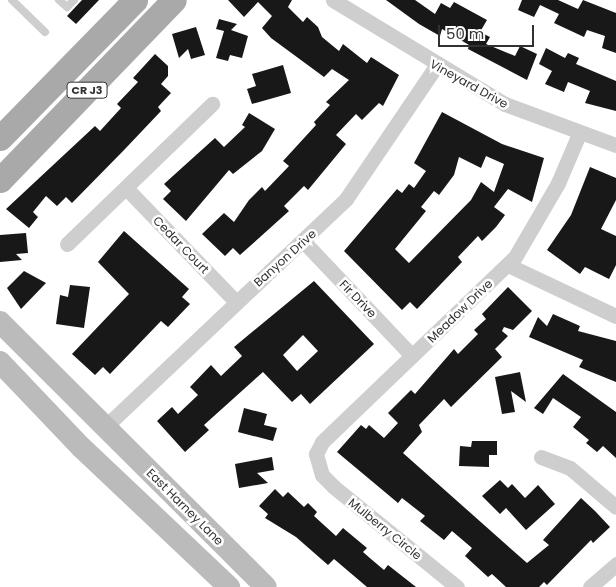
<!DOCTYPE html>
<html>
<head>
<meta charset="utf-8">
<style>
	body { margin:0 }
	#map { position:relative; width:616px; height:587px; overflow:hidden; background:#fff; font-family:Poppins,sans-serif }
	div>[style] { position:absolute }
	.building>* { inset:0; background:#181818 }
	.service>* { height:8px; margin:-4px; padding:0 4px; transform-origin:4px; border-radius:4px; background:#cecece }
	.minor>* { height:15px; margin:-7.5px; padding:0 7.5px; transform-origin:7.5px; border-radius:7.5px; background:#cecece }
	.secondary>* { height:22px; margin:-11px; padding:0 11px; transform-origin:11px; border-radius:11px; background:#bbb }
	.primary>* { height:25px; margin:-12.5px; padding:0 12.5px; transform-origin:12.5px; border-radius:12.5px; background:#a9a9a9 }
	span { translate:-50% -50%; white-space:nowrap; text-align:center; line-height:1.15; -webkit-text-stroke:5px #fff; paint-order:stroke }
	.shield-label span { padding:1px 4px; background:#fff; border:1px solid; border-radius:4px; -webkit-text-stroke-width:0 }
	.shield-label { font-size:11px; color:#313131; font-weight:700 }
	.street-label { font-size:12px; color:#313131 }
	.scale { position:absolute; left:438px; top:25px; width:96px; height:22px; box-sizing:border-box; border:2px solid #313131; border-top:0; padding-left:6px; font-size:15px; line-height:18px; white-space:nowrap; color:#313131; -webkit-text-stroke:4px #fff; paint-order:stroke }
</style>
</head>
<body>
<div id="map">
	<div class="building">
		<i style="clip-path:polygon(82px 0,99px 0,76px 24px,67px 16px)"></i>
		<i style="clip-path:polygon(228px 0,292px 0,288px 7px,303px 22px,307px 17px,318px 27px,322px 37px,339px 51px,343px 44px,367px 63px,371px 57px,399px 75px,383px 106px,379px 103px,362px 120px,356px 114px,336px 135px,346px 144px,308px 190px,304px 186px,284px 206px,289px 211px,240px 255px,233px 248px,225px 256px,202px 234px,224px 213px,234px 222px,249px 200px,262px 187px,265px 191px,289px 166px,283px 161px,316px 125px,314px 122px,330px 105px,326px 102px,349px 80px,332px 69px,324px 77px,271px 38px,262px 28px,272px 16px,258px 2px,244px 17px)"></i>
		<i style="clip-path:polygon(386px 0,415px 0,435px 14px,441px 3px,450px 8px,454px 2px,487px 20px,480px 32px,490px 37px,486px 44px,515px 56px,520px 46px,537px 54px,527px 80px,468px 49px,469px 45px,442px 29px,440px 36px,419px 24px)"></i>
		<i style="clip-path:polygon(522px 0,558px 0,578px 9px,583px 0,616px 13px,616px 53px,602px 48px,605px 36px,587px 30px,584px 37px,554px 23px,559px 14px,540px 5px,534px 17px,518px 10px)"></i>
		<i style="clip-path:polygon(219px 19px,237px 24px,231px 30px,248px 36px,242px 58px,230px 55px,228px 61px,216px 58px,224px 31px,216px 29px)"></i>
		<i style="clip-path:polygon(196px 27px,205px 55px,191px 59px,188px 49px,179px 58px,172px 34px)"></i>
		<i style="clip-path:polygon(546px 48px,565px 58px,568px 53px,579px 58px,576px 64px,616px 81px,616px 111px,585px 103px,590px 91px,568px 82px,564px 92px,545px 84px,552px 71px,539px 64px)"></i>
		<i style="clip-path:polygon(155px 54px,168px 66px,168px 76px,161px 84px,171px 93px,158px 107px,161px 111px,125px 149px,72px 203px,66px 197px,57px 206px,46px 196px,33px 212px,38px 217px,29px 228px,6px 209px,95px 126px,100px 131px,121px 108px,117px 104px,138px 82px,133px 78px)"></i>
		<i style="clip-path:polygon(283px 65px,291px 93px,252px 104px,247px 89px,256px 86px,252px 74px)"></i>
		<i style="clip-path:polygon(evenodd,442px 112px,502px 144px,544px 158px,532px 202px,508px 189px,494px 207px,505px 215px,496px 227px,482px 241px,478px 236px,458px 257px,462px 262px,417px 309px,410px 302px,402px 310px,344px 251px,397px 189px,402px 193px,409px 184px,414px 188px,426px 171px,414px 163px,442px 112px,486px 156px,504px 164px,494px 192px,481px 182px,471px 200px,409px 263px,395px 249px,426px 211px,421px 207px,434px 191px,439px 195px,454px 175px,459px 157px,481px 168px,486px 156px)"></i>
		<i style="clip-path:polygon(249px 113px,275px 129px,262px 151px,233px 174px,229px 170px,186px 221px,163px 199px,171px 191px,164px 184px,215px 138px,224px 147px,245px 127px,242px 125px)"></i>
		<i style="clip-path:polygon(590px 167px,616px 178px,616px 200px,601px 229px,616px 236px,616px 265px,609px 279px,585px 267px,580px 274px,547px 250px,571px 215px)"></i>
		<i style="clip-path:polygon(124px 231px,189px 289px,182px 297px,190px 304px,168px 327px,161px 321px,110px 374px,103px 367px,95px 375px,72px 354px,129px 294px,98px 262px)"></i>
		<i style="clip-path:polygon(26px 233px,28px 253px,16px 254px,22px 260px,0 262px,0 235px)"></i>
		<i style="clip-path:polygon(24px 271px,46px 283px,21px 309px,7px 288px)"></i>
		<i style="clip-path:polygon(evenodd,314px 281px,374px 344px,310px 404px,301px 394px,292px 402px,263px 372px,204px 425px,209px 430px,185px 452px,157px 421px,172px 407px,178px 414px,198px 395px,190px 387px,211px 365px,221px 376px,242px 356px,234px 347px,314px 281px,303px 335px,318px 351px,297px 371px,283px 355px,303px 335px)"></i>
		<i style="clip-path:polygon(70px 285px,90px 287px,84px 328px,56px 324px,60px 295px,68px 297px)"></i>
		<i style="clip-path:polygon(508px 287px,532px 311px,513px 330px,504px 327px,502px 331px,508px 336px,495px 349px,502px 357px,451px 407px,444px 399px,419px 425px,422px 432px,403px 453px,527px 563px,549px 545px,543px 540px,581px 498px,595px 511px,610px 527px,593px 543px,591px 540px,547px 585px,544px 582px,539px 587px,506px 587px,492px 574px,488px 577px,465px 556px,472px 548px,452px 531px,444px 540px,420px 521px,425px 516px,402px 498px,398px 503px,337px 452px,361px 425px,366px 429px,369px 425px,384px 438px,398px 423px,388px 413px,411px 390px,415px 394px,454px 349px,458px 354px,478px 334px,474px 330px,486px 319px,482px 314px)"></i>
		<i style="clip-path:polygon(553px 314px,580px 326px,578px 331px,616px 341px,616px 382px,579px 367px,583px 360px,529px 337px,538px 317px,547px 326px)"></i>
		<i style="clip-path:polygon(520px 372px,526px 402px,511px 391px,515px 412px,502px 414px,495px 377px)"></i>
		<i style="clip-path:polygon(563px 374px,616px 412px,616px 458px,603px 446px,597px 452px,586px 443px,589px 440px,573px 427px,581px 417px,553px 398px,543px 414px,534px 408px)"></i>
		<i style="clip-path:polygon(244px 408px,267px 414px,264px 425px,277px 428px,273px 441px,238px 432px)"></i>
		<i style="clip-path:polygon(472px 441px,497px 441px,497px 455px,489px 455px,489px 467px,459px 466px,460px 446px,471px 447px)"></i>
		<i style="clip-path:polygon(272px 457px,274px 470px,257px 473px,268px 483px,239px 488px,235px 464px)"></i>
		<i style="clip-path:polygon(500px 480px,508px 488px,512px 484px,525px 498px,538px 485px,555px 504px,526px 530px,506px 508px,500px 514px,482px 496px)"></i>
		<i style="clip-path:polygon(275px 489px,283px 497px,288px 492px,304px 507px,308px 503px,317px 512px,314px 516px,336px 536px,343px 528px,367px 548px,363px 552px,371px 559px,384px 570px,388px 565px,416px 587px,367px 587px,334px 559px,328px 565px,296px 537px,265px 518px,268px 514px,259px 506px)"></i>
	</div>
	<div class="service">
		<i style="left:12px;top:0;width:46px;rotate:44.1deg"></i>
		<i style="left:59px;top:0;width:11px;rotate:41deg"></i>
		<i style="left:67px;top:7px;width:10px;rotate:-45deg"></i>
	</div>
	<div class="minor">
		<i style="left:333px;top:0;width:201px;rotate:31.2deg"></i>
		<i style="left:505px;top:104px;width:118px;rotate:20.3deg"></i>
		<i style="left:126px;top:188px;width:158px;rotate:46deg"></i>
		<i style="left:304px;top:242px;width:157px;rotate:46.5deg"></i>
		<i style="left:67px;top:244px;width:202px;rotate:-44deg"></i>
		<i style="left:508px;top:265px;width:119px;rotate:25.3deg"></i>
		<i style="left:105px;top:427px;width:332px;rotate:-43.4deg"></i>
		<i style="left:346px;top:199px;width:161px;rotate:-55.9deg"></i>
		<i style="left:541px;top:457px;width:31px;rotate:21deg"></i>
		<i style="left:570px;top:468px;width:60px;rotate:40.3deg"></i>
		<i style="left:457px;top:587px;width:159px;rotate:-140.9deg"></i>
		<i style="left:334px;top:487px;width:17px;rotate:-135deg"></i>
		<i style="left:322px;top:475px;width:22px;rotate:-106deg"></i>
		<i style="left:316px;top:454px;width:13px;rotate:-63deg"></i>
		<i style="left:322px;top:442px;width:267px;rotate:-43.8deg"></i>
		<i style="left:515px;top:257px;width:86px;rotate:-59.8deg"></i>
		<i style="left:558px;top:183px;width:53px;rotate:-66.8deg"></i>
		<i style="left:590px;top:587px;width:35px;rotate:-41deg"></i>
	</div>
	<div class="secondary">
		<i style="left:0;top:322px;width:375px;rotate:44.9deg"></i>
		<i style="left:0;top:362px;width:117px;rotate:46.4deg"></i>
		<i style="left:81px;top:447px;width:204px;rotate:43.4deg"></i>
	</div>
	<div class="primary">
		<i style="left:0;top:138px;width:193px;rotate:-45.6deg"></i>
		<i style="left:0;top:180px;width:250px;rotate:-46deg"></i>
	</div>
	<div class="shield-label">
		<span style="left:87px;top:90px">CR J3</span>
	</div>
	<div class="street-label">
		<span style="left:469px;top:84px;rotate:29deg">Vineyard Drive</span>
		<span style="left:181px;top:245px;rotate:46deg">Cedar Court</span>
		<span style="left:285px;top:258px;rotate:-42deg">Banyon Drive</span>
		<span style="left:358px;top:299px;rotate:46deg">Fir Drive</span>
		<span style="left:460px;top:311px;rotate:-44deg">Meadow Drive</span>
		<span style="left:185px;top:507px;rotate:45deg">East Harney Lane</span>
		<span style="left:385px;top:529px;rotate:39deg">Mulberry Circle</span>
	</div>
	<div class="scale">50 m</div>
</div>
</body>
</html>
